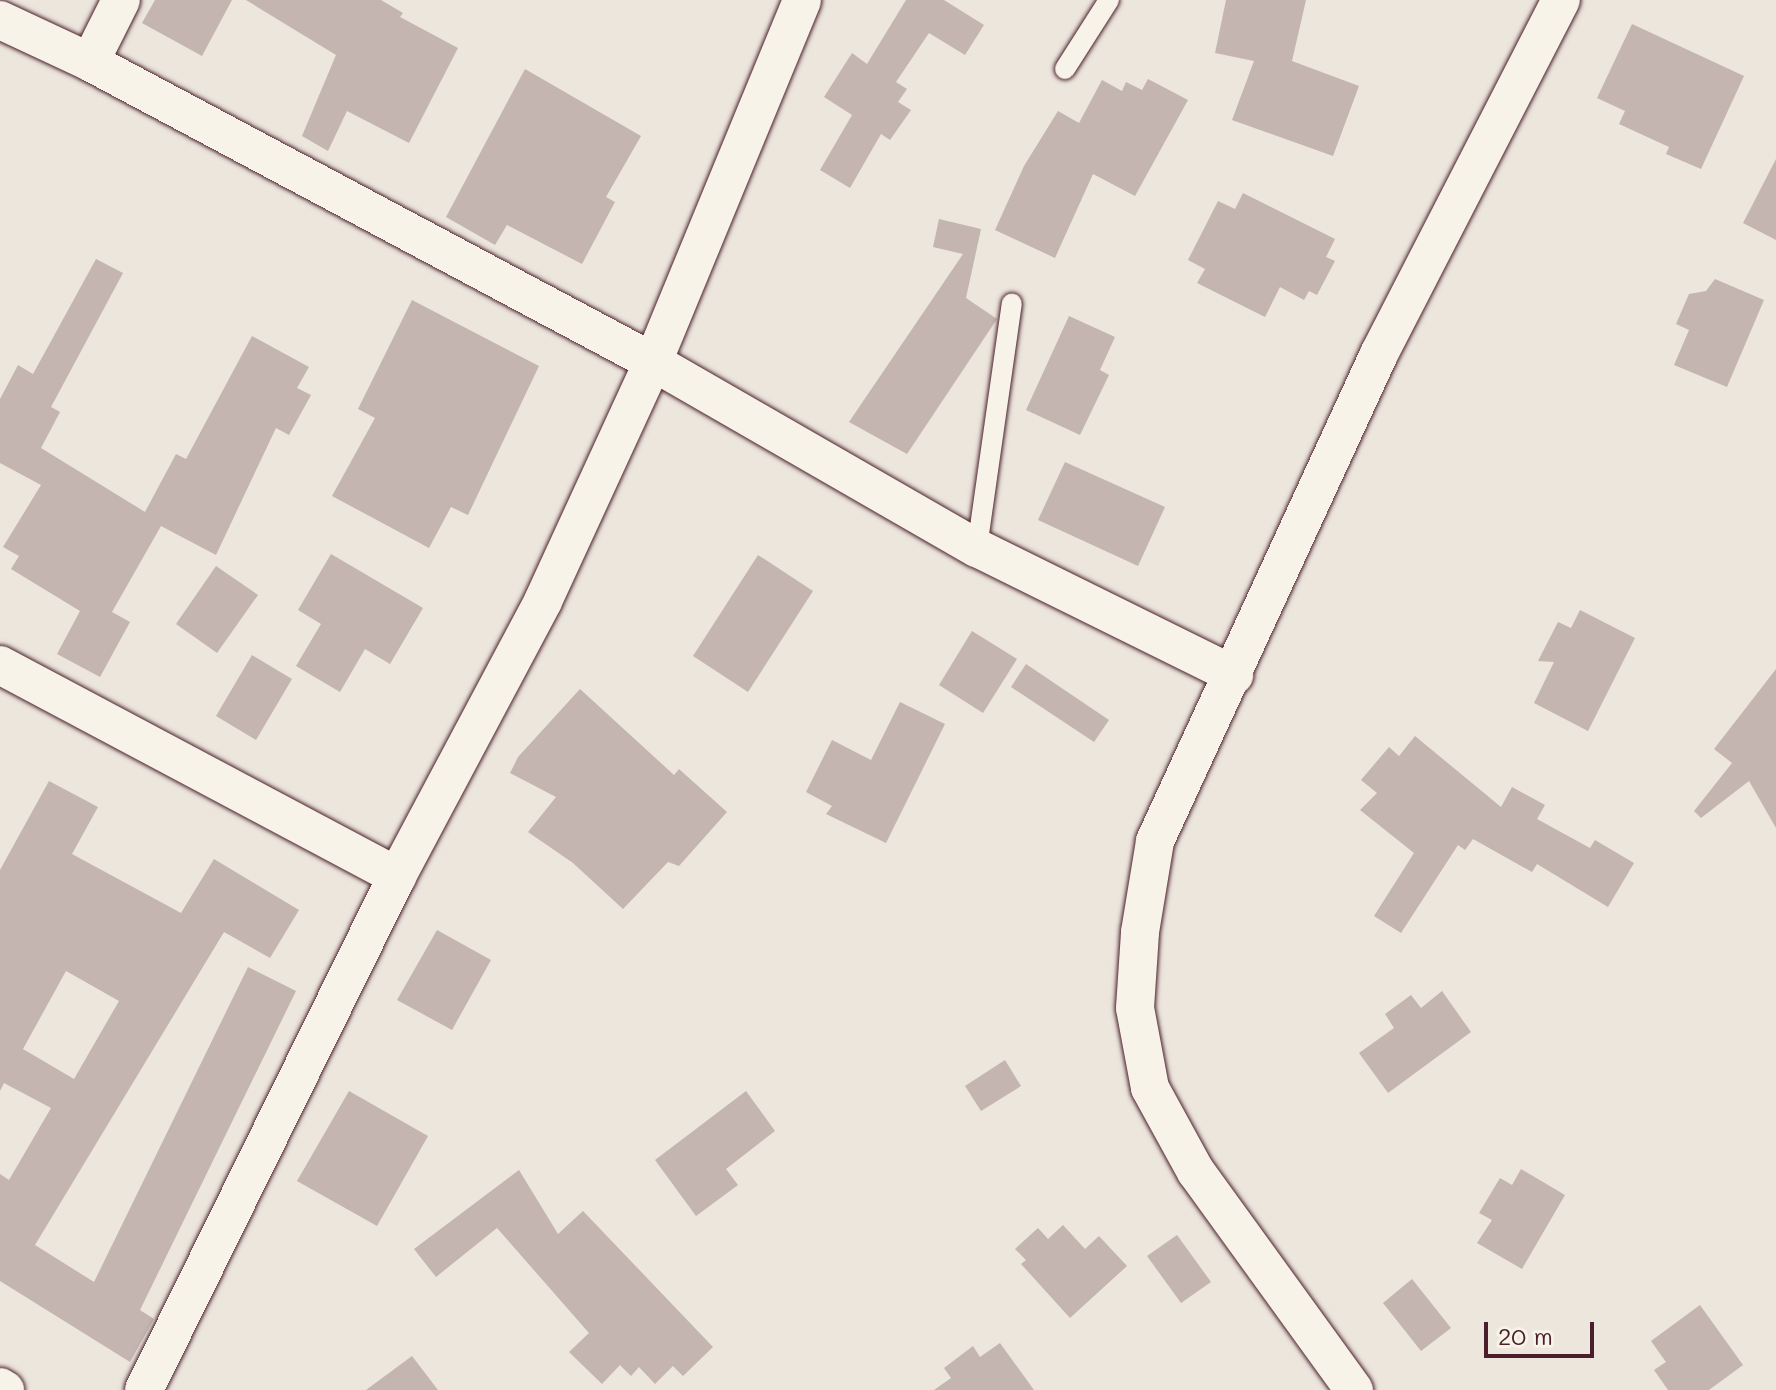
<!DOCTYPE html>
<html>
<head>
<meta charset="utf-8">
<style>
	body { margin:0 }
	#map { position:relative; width:1776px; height:1390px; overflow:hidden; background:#ece6dd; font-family:Mali,sans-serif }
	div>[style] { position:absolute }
	.building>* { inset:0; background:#c4b5b0 }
	.roads { filter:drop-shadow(0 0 2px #4a1f2b) drop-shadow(0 0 2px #4a1f2b) }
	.lane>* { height:20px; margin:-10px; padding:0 10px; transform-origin:10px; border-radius:10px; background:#f7f3e8 }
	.street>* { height:38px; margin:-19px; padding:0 19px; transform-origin:19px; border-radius:19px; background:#f7f3e8 }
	span { translate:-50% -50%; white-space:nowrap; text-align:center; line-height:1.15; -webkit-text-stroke:7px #f7f3e8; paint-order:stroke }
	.scale { position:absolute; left:1484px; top:1322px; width:110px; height:36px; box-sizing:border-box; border:4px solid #4a1f2b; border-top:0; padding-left:10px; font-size:24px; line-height:28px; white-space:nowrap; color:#4a1f2b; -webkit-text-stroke:6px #f7f3e8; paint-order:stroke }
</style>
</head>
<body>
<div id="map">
	<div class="building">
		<i style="clip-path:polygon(155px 0,232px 0,202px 56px,142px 23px)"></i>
		<i style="clip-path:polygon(246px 0,381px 0,403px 13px,400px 17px,458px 48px,409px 143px,347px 111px,328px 151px,302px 136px,336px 55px)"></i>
		<i style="clip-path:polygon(906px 0,944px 0,984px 25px,965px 55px,929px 33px,896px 82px,907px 89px,898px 102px,911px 110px,890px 140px,881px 134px,850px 188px,820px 170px,852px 115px,824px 97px,852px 53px,867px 64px)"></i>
		<i style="clip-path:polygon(1226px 0,1306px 0,1292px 61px,1359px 86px,1333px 156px,1232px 120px,1254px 61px,1215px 53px)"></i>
		<i style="clip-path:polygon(1632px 24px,1744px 76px,1701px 169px,1666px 154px,1669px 147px,1619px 124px,1625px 111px,1597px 98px)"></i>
		<i style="clip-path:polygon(525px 69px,641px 136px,606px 197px,615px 202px,582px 264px,507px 225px,495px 245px,446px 217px)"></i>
		<i style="clip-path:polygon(1148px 79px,1188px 100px,1135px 196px,1093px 174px,1055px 258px,995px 230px,1024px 166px,1058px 111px,1079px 123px,1102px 80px,1122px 91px,1126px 82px,1142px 90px)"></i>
		<i style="clip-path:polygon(1776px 159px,1776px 240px,1743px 223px)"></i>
		<i style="clip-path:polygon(1243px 193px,1335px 239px,1326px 257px,1335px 261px,1317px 295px,1309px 291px,1304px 300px,1280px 287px,1265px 317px,1197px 283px,1205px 269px,1188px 260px,1218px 201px,1235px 209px)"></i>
		<i style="clip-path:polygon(939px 219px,981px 229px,966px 298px,997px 319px,907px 454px,849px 422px,963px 254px,933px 247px)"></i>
		<i style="clip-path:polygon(96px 259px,123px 273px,51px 407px,60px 412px,41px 448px,145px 512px,176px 454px,186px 459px,252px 336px,309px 367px,297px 388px,311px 395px,289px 435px,276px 428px,216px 555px,161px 526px,112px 612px,130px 622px,100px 677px,57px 654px,80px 611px,11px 569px,19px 556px,3px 547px,41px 485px,0 463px,0 399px,18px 365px,33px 374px)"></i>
		<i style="clip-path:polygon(1715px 279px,1764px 300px,1727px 387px,1674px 365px,1689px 330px,1676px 324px,1689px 294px,1706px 291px)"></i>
		<i style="clip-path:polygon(412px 300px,539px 366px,468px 515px,451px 507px,429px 548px,332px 496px,375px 418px,358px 409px)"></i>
		<i style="clip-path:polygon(1069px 316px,1115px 337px,1100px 370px,1109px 375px,1080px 435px,1026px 410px)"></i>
		<i style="clip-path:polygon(1065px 462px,1165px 507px,1138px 566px,1038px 520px)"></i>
		<i style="clip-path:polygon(331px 554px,423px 608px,390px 664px,365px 649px,340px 692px,296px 666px,321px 624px,298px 610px)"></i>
		<i style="clip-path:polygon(758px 555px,813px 591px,748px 692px,693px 656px)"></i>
		<i style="clip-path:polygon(216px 566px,258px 595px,217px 653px,176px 624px)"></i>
		<i style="clip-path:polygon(1580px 610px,1635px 638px,1588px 731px,1534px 703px,1554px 662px,1538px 661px,1558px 622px,1571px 628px)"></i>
		<i style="clip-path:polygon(972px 631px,1017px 659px,983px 713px,939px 685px)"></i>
		<i style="clip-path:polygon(252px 655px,292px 679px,256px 740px,216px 716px)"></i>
		<i style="clip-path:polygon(1026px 664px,1109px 720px,1094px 742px,1011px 687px)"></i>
		<i style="clip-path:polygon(1776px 669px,1776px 828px,1749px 781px,1701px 818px,1694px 811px,1732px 763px,1714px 749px)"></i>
		<i style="clip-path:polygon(580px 689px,674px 775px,679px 769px,727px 812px,679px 866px,668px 862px,623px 909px,573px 863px,528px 832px,556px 797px,510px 773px,518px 757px)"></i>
		<i style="clip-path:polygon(900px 702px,945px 724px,886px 843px,826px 814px,832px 806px,806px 792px,832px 740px,871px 760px)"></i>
		<i style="clip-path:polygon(1415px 736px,1501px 807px,1512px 787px,1545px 805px,1537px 819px,1590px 848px,1595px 840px,1634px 863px,1608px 907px,1537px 864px,1532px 872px,1473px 839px,1465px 850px,1458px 845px,1401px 933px,1374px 916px,1414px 853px,1360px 810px,1377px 793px,1361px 780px,1389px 747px,1399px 756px)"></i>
		<i style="clip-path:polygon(evenodd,49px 781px,98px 807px,72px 854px,181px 913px,214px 859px,299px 910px,270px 958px,224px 932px,35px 1245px,94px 1282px,248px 967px,296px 991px,140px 1310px,154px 1319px,130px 1362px,0 1281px,0 1174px,9px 1180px,51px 1108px,4px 1083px,0 1091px,0 870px,49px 781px,66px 971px,119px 1001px,74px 1079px,23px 1049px,66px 971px)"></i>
		<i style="clip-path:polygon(437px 930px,491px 960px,452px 1030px,397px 1000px)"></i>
		<i style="clip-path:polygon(1442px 991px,1471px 1032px,1388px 1093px,1359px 1053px,1394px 1028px,1385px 1014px,1411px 995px,1421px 1008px)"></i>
		<i style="clip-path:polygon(1005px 1060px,1021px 1086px,981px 1111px,965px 1086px)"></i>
		<i style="clip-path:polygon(349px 1091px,428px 1136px,377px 1226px,297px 1181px)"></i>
		<i style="clip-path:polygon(746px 1091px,775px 1131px,726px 1169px,738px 1185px,696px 1216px,655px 1160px)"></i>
		<i style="clip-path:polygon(1521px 1169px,1565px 1195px,1522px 1269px,1477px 1243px,1492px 1220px,1479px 1213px,1500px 1178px,1512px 1185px)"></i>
		<i style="clip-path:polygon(519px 1170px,558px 1234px,583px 1211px,713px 1347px,683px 1376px,673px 1366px,655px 1384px,639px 1367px,631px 1376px,620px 1365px,602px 1384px,569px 1352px,589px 1333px,497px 1228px,436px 1277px,414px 1249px)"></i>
		<i style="clip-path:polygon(1063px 1225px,1085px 1249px,1099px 1236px,1127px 1266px,1070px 1318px,1021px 1264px,1026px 1260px,1015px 1249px,1038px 1228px,1048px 1239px)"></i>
		<i style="clip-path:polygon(1177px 1235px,1211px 1282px,1181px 1303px,1147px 1256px)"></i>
		<i style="clip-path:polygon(1412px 1279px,1451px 1328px,1421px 1351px,1383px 1303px)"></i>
		<i style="clip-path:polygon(1700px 1305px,1743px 1365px,1709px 1390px,1668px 1390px,1654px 1370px,1666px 1362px,1651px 1341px)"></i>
		<i style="clip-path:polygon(1000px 1343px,1034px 1390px,934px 1390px,951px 1378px,944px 1368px,973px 1346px,980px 1357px)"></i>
		<i style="clip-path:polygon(412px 1356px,438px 1390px,366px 1390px)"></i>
	</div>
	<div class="roads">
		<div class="lane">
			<i style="left:1065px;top:69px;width:82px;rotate:-57.5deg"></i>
			<i style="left:977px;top:548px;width:247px;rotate:-81.9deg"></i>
		</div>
		<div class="street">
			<i style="left:0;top:20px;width:99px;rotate:25deg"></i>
			<i style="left:90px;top:62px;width:638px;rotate:28.05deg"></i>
			<i style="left:653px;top:362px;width:374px;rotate:29.9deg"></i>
			<i style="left:977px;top:548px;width:287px;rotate:26.3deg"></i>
			<i style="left:90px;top:62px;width:69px;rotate:-63.4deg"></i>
			<i style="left:0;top:665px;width:450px;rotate:28deg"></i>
			<i style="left:0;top:1387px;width:6px;rotate:31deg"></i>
			<i style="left:144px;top:1390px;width:573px;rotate:-63.79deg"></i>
			<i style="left:397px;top:876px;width:311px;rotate:-62deg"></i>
			<i style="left:543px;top:601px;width:263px;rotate:-65.3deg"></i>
			<i style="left:653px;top:362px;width:391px;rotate:-67.6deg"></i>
			<i style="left:1354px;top:1390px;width:269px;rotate:-125.9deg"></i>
			<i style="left:1196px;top:1172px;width:96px;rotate:-118.7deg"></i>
			<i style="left:1150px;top:1088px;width:81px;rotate:-100.6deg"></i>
			<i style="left:1135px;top:1008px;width:76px;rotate:-86.2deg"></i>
			<i style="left:1140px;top:932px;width:92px;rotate:-80.6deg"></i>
			<i style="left:1155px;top:841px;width:536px;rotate:-65.3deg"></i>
			<i style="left:1379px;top:354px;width:398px;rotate:-62.8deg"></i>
		</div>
	</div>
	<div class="scale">20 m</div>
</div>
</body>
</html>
